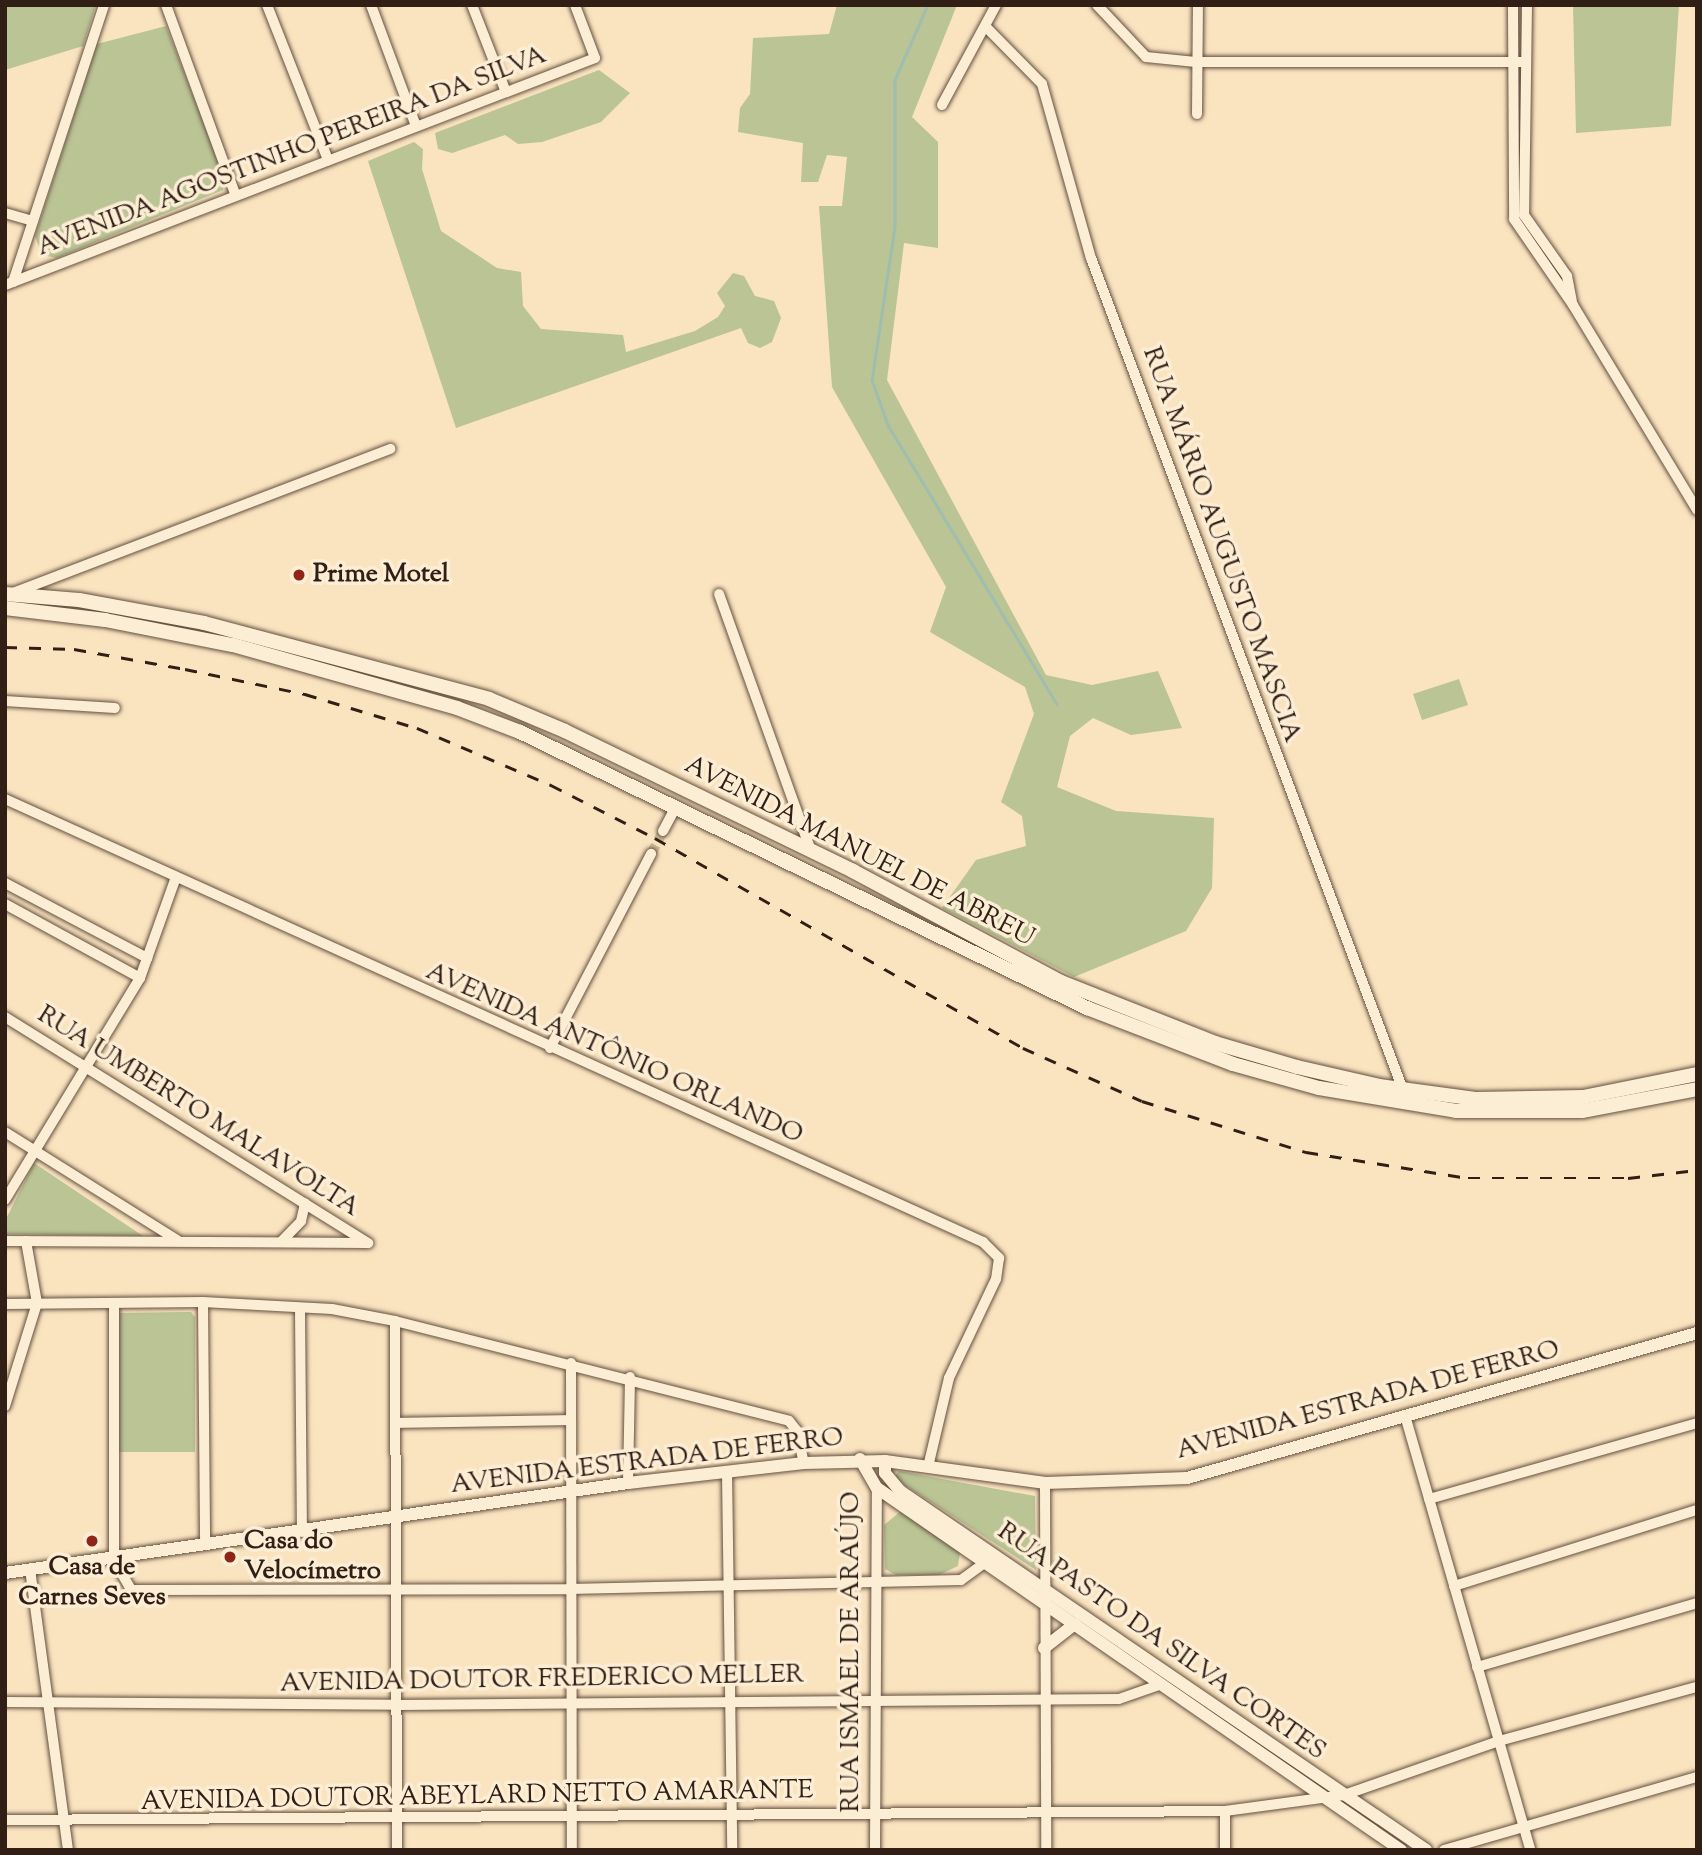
<!DOCTYPE html>
<html>
<head>
<meta charset="utf-8">
<style>
	body { margin:0 }
	#map { position:relative; width:1702px; height:1855px; overflow:hidden; background:#fae3bf; font-family:"Sorts Mill Goudy",serif }
	div>[style] { position:absolute }
	.green>* { inset:0; background:#bac495 }
	.stream>* { height:2.5px; margin:-1.25px; padding:0 1.25px; transform-origin:1.25px; border-radius:1.25px; background:#9fbeaf }
	.minor-tunnel>* { height:10px; margin-top:-5px; transform-origin:0; background:repeating-linear-gradient(90deg,#d2bc9d 0 10px,transparent 0 15px) }
	.roads { filter:drop-shadow(0 0 2px #635040) drop-shadow(0 0 2px #635040) }
	.minor>* { height:10px; margin:-5px; padding:0 5px; transform-origin:5px; border-radius:5px; background:#fcedd5 }
	.tertiary>* { height:12px; margin:-6px; padding:0 6px; transform-origin:6px; border-radius:6px; background:#fcedd5 }
	.secondary>* { height:14px; margin:-7px; padding:0 7px; transform-origin:7px; border-radius:7px; background:#fcedd5 }
	.rail>* { height:2.5px; margin-top:-1.25px; transform-origin:0; background:repeating-linear-gradient(90deg,#311f16 0 12px,transparent 0 24px) }
	.dots>* { width:19px; height:19px; translate:-50% -50%; box-sizing:border-box; border:4px solid #fcedd5; border-radius:50% }
	span { translate:-50% -50%; white-space:nowrap; text-align:center; line-height:1.15; -webkit-text-stroke:7px #fcedd5; paint-order:stroke }
	.street-label { font-size:26px; color:#311f16 }
	.poi-label { font-size:26px; color:#311f16; font-weight:700 }
	.left { translate:0 -50%; text-align:left }
	.frame { position:absolute; inset:0; border:7px solid #311f16; pointer-events:none }
</style>
</head>
<body>
<div id="map">
	<div class="green">
		<i style="clip-path:polygon(5px 5px,96px 5px,83px 46px,5px 70px)"></i>
		<i style="clip-path:polygon(837px 5px,957px 5px,912px 117px,938px 142px,938px 248px,904px 243px,887px 380px,1046px 675px,1092px 685px,1158px 671px,1182px 728px,1131px 735px,1093px 718px,1070px 736px,1057px 787px,1116px 811px,1214px 818px,1212px 888px,1186px 931px,1074px 977px,942px 908px,976px 860px,1026px 846px,1022px 816px,1001px 802px,1034px 714px,1025px 687px,930px 632px,946px 587px,832px 387px,819px 206px,842px 206px,847px 157px,827px 155px,818px 182px,801px 182px,803px 143px,738px 132px,740px 108px,750px 94px,753px 38px,829px 34px)"></i>
		<i style="clip-path:polygon(1573px 5px,1679px 5px,1671px 126px,1576px 133px)"></i>
		<i style="clip-path:polygon(166px 26px,225px 179px,223px 190px,57px 258px,42px 255px,35px 236px,97px 44px)"></i>
		<i style="clip-path:polygon(599px 70px,630px 93px,601px 122px,542px 142px,518px 144px,505px 135px,452px 153px,438px 149px,435px 133px)"></i>
		<i style="clip-path:polygon(414px 142px,423px 149px,422px 169px,441px 231px,497px 268px,521px 272px,523px 306px,541px 329px,623px 335px,626px 352px,695px 331px,718px 317px,725px 306px,717px 293px,733px 273px,744px 276px,755px 296px,774px 301px,781px 318px,772px 342px,760px 348px,748px 343px,741px 328px,456px 428px,368px 161px)"></i>
		<i style="clip-path:polygon(1459px 679px,1468px 705px,1422px 720px,1413px 694px)"></i>
		<i style="clip-path:polygon(34px 1163px,143px 1236px,5px 1234px,5px 1221px)"></i>
		<i style="clip-path:polygon(191px 1312px,195px 1317px,195px 1452px,114px 1452px,117px 1313px)"></i>
		<i style="clip-path:polygon(899px 1471px,1035px 1496px,1036px 1570px,900px 1482px,895px 1476px)"></i>
		<i style="clip-path:polygon(901px 1511px,960px 1552px,958px 1566px,939px 1575px,896px 1575px,885px 1569px,884px 1525px)"></i>
	</div>
	<div class="stream">
		<i style="left:928px;top:5px;width:82px;rotate:113.7deg"></i>
		<i style="left:895px;top:80px;width:147px;rotate:90deg"></i>
		<i style="left:895px;top:227px;width:155px;rotate:98.5deg"></i>
		<i style="left:872px;top:380px;width:48px;rotate:70.4deg"></i>
		<i style="left:888px;top:425px;width:326px;rotate:58.8deg"></i>
	</div>
	<div class="minor-tunnel">
		<i style="left:651px;top:854px;width:26px;rotate:-62deg"></i>
	</div>
	<div class="roads">
		<div class="minor">
			<i style="left:166px;top:5px;width:203px;rotate:69.9deg"></i>
			<i style="left:267px;top:5px;width:167px;rotate:68.5deg"></i>
			<i style="left:371px;top:5px;width:129px;rotate:69.6deg"></i>
			<i style="left:472px;top:5px;width:93px;rotate:68.7deg"></i>
			<i style="left:1097px;top:5px;width:71px;rotate:46.7deg"></i>
			<i style="left:1146px;top:57px;width:50px;rotate:5.7deg"></i>
			<i style="left:1196px;top:62px;width:329px"></i>
			<i style="left:1513px;top:5px;width:214px;rotate:89.7deg"></i>
			<i style="left:1514px;top:219px;width:104px;rotate:55.5deg"></i>
			<i style="left:1573px;top:305px;width:240px;rotate:58.8deg"></i>
			<i style="left:1527px;top:5px;width:210px;rotate:90.8deg"></i>
			<i style="left:1524px;top:215px;width:75px;rotate:54.8deg"></i>
			<i style="left:1567px;top:276px;width:25px;rotate:79deg"></i>
			<i style="left:986px;top:27px;width:80px;rotate:45.5deg"></i>
			<i style="left:1042px;top:84px;width:181px;rotate:74.3deg"></i>
			<i style="left:1091px;top:258px;width:889px;rotate:69.44deg"></i>
			<i style="left:942px;top:105px;width:114px;rotate:-61.6deg"></i>
			<i style="left:1197px;top:114px;width:109px;rotate:-89.5deg"></i>
			<i style="left:5px;top:213px;width:29px;rotate:16deg"></i>
			<i style="left:13px;top:282px;width:292px;rotate:-71.8deg"></i>
			<i style="left:5px;top:285px;width:632px;rotate:-21.04deg"></i>
			<i style="left:595px;top:58px;width:57px;rotate:-110.7deg"></i>
			<i style="left:13px;top:593px;width:404px;rotate:-20.9deg"></i>
			<i style="left:719px;top:594px;width:273px;rotate:70.3deg"></i>
			<i style="left:5px;top:701px;width:110px;rotate:3.6deg"></i>
			<i style="left:5px;top:799px;width:1074px;rotate:24.37deg"></i>
			<i style="left:983px;top:1242px;width:23px;rotate:45deg"></i>
			<i style="left:999px;top:1258px;width:21px;rotate:98deg"></i>
			<i style="left:996px;top:1279px;width:110px;rotate:115.4deg"></i>
			<i style="left:949px;top:1378px;width:91px;rotate:103.3deg"></i>
			<i style="left:663px;top:831px;width:24px;rotate:-62deg"></i>
			<i style="left:5px;top:883px;width:161px;rotate:27.8deg"></i>
			<i style="left:5px;top:904px;width:154px;rotate:28.7deg"></i>
			<i style="left:5px;top:1017px;width:428px;rotate:31.9deg"></i>
			<i style="left:550px;top:1048px;width:219px;rotate:-62.5deg"></i>
			<i style="left:5px;top:1132px;width:203px;rotate:32.1deg"></i>
			<i style="left:5px;top:1200px;width:260px;rotate:-58.7deg"></i>
			<i style="left:140px;top:978px;width:107px;rotate:-70.4deg"></i>
			<i style="left:5px;top:1241px;width:362px;rotate:0.3deg"></i>
			<i style="left:281px;top:1242px;width:29px;rotate:-46deg"></i>
			<i style="left:301px;top:1221px;width:18px;rotate:-77deg"></i>
			<i style="left:203px;top:1302px;width:242px;rotate:89.5deg"></i>
			<i style="left:5px;top:1304px;width:198px;rotate:-0.6deg"></i>
			<i style="left:203px;top:1302px;width:129px;rotate:3.1deg"></i>
			<i style="left:332px;top:1309px;width:64px;rotate:10.8deg"></i>
			<i style="left:395px;top:1321px;width:406px;rotate:14.2deg"></i>
			<i style="left:789px;top:1421px;width:13px;rotate:51deg"></i>
			<i style="left:797px;top:1431px;width:33px;rotate:78deg"></i>
			<i style="left:114px;top:1304px;width:256px;rotate:90deg"></i>
			<i style="left:114px;top:1560px;width:34px;rotate:60deg"></i>
			<i style="left:131px;top:1590px;width:438px;rotate:-0.1deg"></i>
			<i style="left:569px;top:1589px;width:392px;rotate:-1.3deg"></i>
			<i style="left:961px;top:1580px;width:29px;rotate:-36deg"></i>
			<i style="left:300px;top:1309px;width:223px;rotate:89.5deg"></i>
			<i style="left:395px;top:1321px;width:529px;rotate:89.78deg"></i>
			<i style="left:571px;top:1363px;width:487px;rotate:89.9deg"></i>
			<i style="left:5px;top:1406px;width:108px;rotate:-72.7deg"></i>
			<i style="left:37px;top:1303px;width:63px;rotate:-100.1deg"></i>
			<i style="left:1406px;top:1419px;width:448px;rotate:73.9deg"></i>
			<i style="left:396px;top:1423px;width:173px;rotate:-1deg"></i>
			<i style="left:727px;top:1472px;width:378px;rotate:89.2deg"></i>
			<i style="left:628px;top:1483px;width:106px;rotate:-88.9deg"></i>
			<i style="left:1045px;top:1483px;width:367px;rotate:89.8deg"></i>
			<i style="left:1429px;top:1499px;width:279px;rotate:-15.8deg"></i>
			<i style="left:30px;top:1569px;width:284px;rotate:82.3deg"></i>
			<i style="left:1454px;top:1586px;width:255px;rotate:-17.4deg"></i>
			<i style="left:1477px;top:1667px;width:229px;rotate:-16.2deg"></i>
			<i style="left:5px;top:1702px;width:393px;rotate:0.4deg"></i>
			<i style="left:398px;top:1705px;width:721px;rotate:-0.48deg"></i>
			<i style="left:1119px;top:1699px;width:42px;rotate:-19.3deg"></i>
			<i style="left:5px;top:1820px;width:1220px;rotate:-0.42deg"></i>
			<i style="left:1225px;top:1811px;width:120px;rotate:-7.7deg"></i>
			<i style="left:1344px;top:1795px;width:164px;rotate:-19.2deg"></i>
			<i style="left:1499px;top:1741px;width:205px;rotate:-15.3deg"></i>
			<i style="left:875px;top:1850px;width:362px;rotate:-89.7deg"></i>
			<i style="left:1225px;top:1850px;width:39px;rotate:-90deg"></i>
			<i style="left:1444px;top:1850px;width:263px;rotate:-16.1deg"></i>
		</div>
		<div class="tertiary">
			<i style="left:860px;top:1459px;width:34px;rotate:60deg"></i>
			<i style="left:877px;top:1488px;width:637px;rotate:34.64deg"></i>
			<i style="left:885px;top:1461px;width:12px;rotate:90deg"></i>
			<i style="left:885px;top:1473px;width:23px;rotate:50deg"></i>
			<i style="left:900px;top:1491px;width:637px;rotate:34.31deg"></i>
			<i style="left:5px;top:1573px;width:629px;rotate:-8.22deg"></i>
			<i style="left:628px;top:1483px;width:177px;rotate:-6.5deg"></i>
			<i style="left:804px;top:1463px;width:81px;rotate:-1.4deg"></i>
			<i style="left:885px;top:1461px;width:162px;rotate:7.8deg"></i>
			<i style="left:1045px;top:1483px;width:142px;rotate:-2deg"></i>
			<i style="left:1187px;top:1478px;width:530px;rotate:-15.87deg"></i>
			<i style="left:1044px;top:1648px;width:39px;rotate:-38deg"></i>
		</div>
		<div class="secondary">
			<i style="left:5px;top:594px;width:74px;rotate:4.6deg"></i>
			<i style="left:79px;top:600px;width:127px;rotate:10.4deg"></i>
			<i style="left:204px;top:623px;width:295px;rotate:14.9deg"></i>
			<i style="left:489px;top:699px;width:82px;rotate:22.8deg"></i>
			<i style="left:565px;top:731px;width:320px;rotate:25.9deg"></i>
			<i style="left:853px;top:871px;width:236px;rotate:28.1deg"></i>
			<i style="left:1061px;top:982px;width:166px;rotate:21.6deg"></i>
			<i style="left:1215px;top:1043px;width:85px;rotate:16.3deg"></i>
			<i style="left:1297px;top:1067px;width:84px;rotate:13deg"></i>
			<i style="left:1379px;top:1086px;width:99px;rotate:7.6deg"></i>
			<i style="left:1477px;top:1099px;width:106px;rotate:-1.1deg"></i>
			<i style="left:1583px;top:1097px;width:116px;rotate:-11.4deg"></i>
			<i style="left:5px;top:608px;width:101px;rotate:6.8deg"></i>
			<i style="left:105px;top:620px;width:130px;rotate:11.1deg"></i>
			<i style="left:233px;top:645px;width:233px;rotate:15.7deg"></i>
			<i style="left:457px;top:708px;width:67px;rotate:20.9deg"></i>
			<i style="left:520px;top:732px;width:631px;rotate:25.96deg"></i>
			<i style="left:1087px;top:1008px;width:156px;rotate:21deg"></i>
			<i style="left:1233px;top:1064px;width:89px;rotate:15.6deg"></i>
			<i style="left:1319px;top:1088px;width:139px;rotate:9.5deg"></i>
			<i style="left:1456px;top:1111px;width:126px"></i>
			<i style="left:1582px;top:1111px;width:117px;rotate:-10.8deg"></i>
		</div>
	</div>
	<div class="rail">
		<i style="left:5px;top:647px;width:69px;rotate:1.7deg"></i>
		<i style="left:74px;top:649px;width:113px;rotate:10.2deg"></i>
		<i style="left:185px;top:669px;width:123px;rotate:11.8deg"></i>
		<i style="left:305px;top:694px;width:117px;rotate:16.9deg"></i>
		<i style="left:417px;top:728px;width:146px;rotate:23deg"></i>
		<i style="left:551px;top:785px;width:117px;rotate:27deg"></i>
		<i style="left:655px;top:838px;width:424px;rotate:29.7deg"></i>
		<i style="left:1023px;top:1048px;width:130px;rotate:24deg"></i>
		<i style="left:1142px;top:1101px;width:172px;rotate:17.3deg"></i>
		<i style="left:1306px;top:1152px;width:164px;rotate:9.1deg"></i>
		<i style="left:1468px;top:1178px;width:160px"></i>
		<i style="left:1628px;top:1178px;width:69px;rotate:-6.6deg"></i>
	</div>
	<div class="dots">
		<i style="left:299px;top:575px;background:#8f2418"></i>
		<i style="left:92px;top:1541px;background:#8f2418"></i>
		<i style="left:230px;top:1557px;background:#8f2418"></i>
	</div>
	<div class="street-label">
		<span style="left:292px;top:152px;rotate:-21deg">AVENIDA AGOSTINHO PEREIRA DA SILVA</span>
		<span style="left:1221px;top:545px;rotate:70deg">RUA MÁRIO AUGUSTO MASCIA</span>
		<span style="left:859px;top:852px;rotate:27deg">AVENIDA MANUEL DE ABREU</span>
		<span style="left:614px;top:1054px;rotate:24deg">AVENIDA ANTÔNIO ORLANDO</span>
		<span style="left:198px;top:1112px;rotate:32deg">RUA UMBERTO MALAVOLTA</span>
		<span style="left:1368px;top:1401px;rotate:-15deg">AVENIDA ESTRADA DE FERRO</span>
		<span style="left:647px;top:1462px;rotate:-7deg">AVENIDA ESTRADA DE FERRO</span>
		<span style="left:1161px;top:1642px;rotate:35deg">RUA PASTO DA SILVA CORTES</span>
		<span style="left:852px;top:1652px;rotate:-90deg">RUA ISMAEL DE ARAÚJO</span>
		<span style="left:542px;top:1680px;rotate:-1deg">AVENIDA DOUTOR FREDERICO MELLER</span>
		<span style="left:477px;top:1797px;rotate:-1deg">AVENIDA DOUTOR ABEYLARD NETTO AMARANTE</span>
	</div>
	<div class="poi-label">
		<span class="left" style="left:313px;top:575px">Prime Motel</span>
		<span class="left" style="left:244px;top:1557px">Casa do<br>Velocímetro</span>
		<span style="left:92px;top:1583px">Casa de<br>Carnes Seves</span>
	</div>
	<div class="frame"></div>
</div>
</body>
</html>
